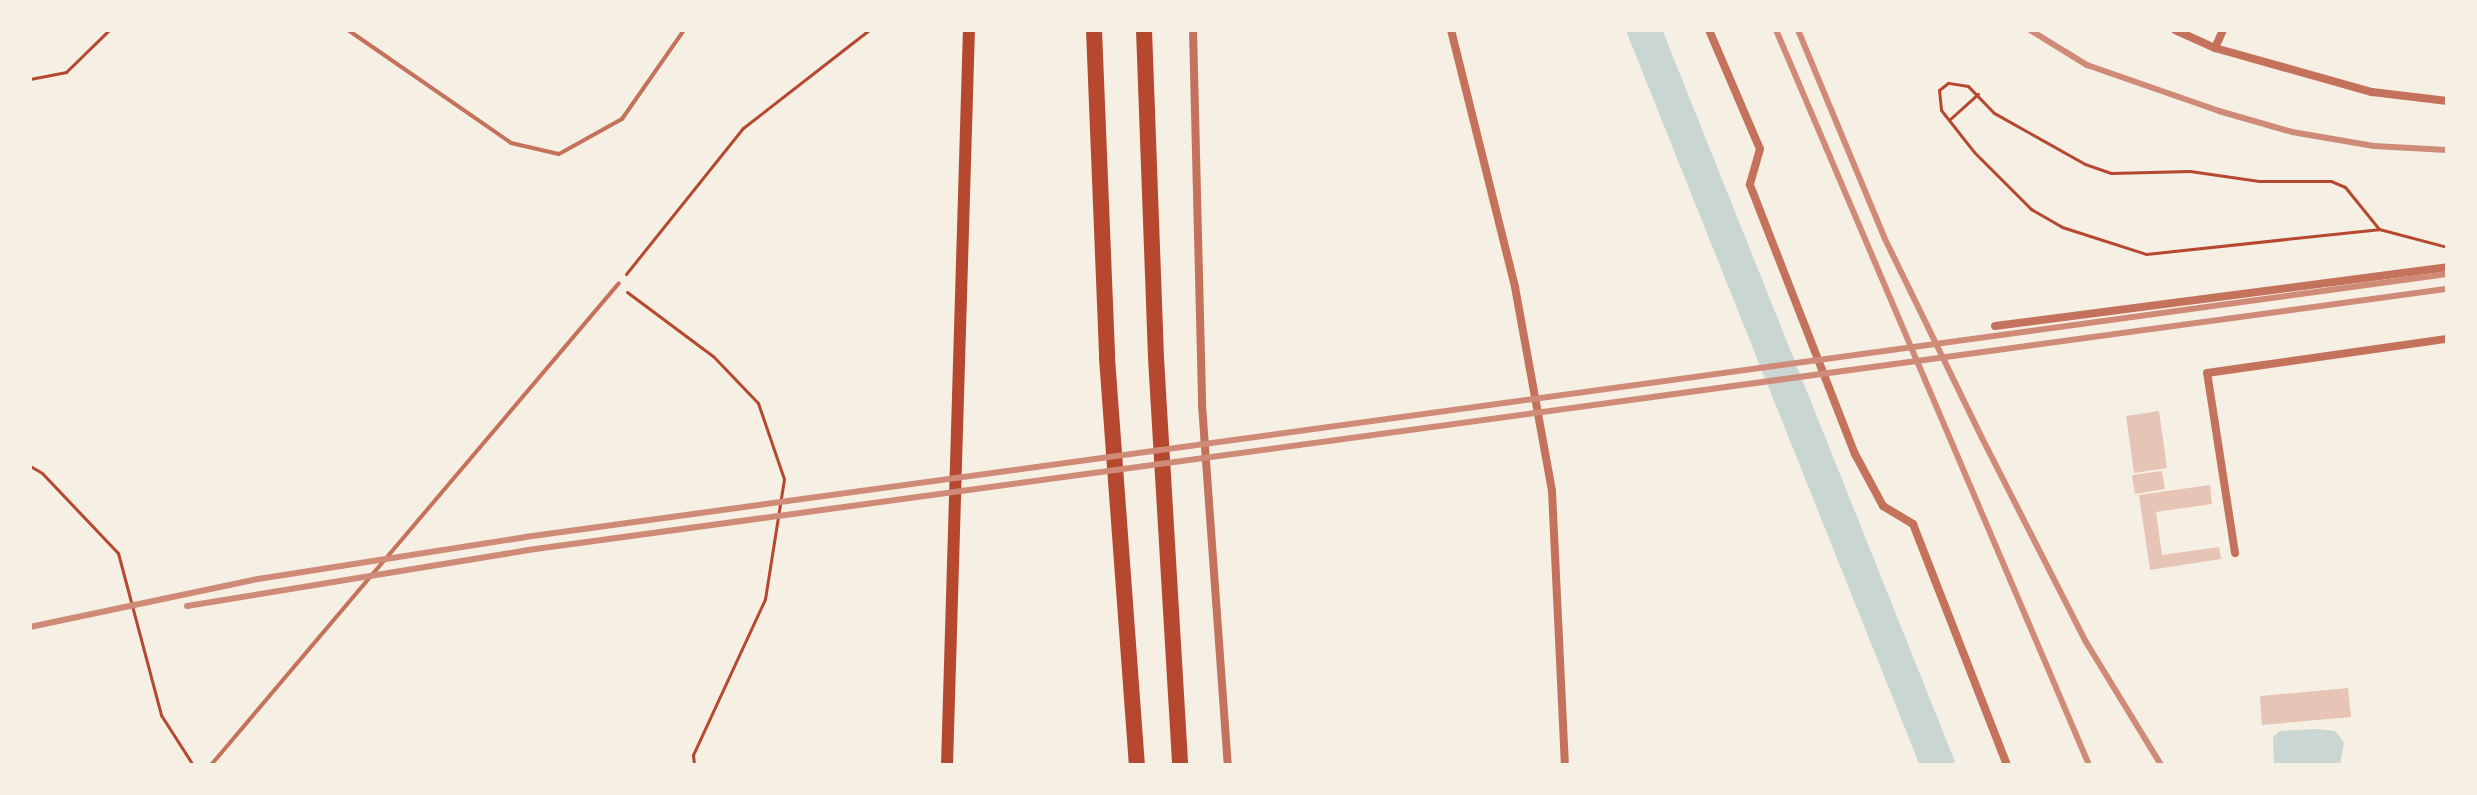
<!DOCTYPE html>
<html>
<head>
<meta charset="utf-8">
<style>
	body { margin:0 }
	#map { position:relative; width:2477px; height:795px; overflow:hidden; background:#f6efe4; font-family:"Space Grotesk",sans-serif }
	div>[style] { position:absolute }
	.water>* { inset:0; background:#c9d6d2 }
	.river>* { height:34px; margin:-17px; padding:0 17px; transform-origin:17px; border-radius:17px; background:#c9d6d2 }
	.building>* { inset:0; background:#e6c5b7 }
	.path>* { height:3px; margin:-1.5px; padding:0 1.5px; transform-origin:1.5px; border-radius:1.5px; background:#b5482f }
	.service>* { height:4px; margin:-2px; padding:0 2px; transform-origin:2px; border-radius:2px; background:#c5725c }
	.minor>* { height:8px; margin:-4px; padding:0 4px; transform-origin:4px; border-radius:4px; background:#c5725c }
	.secondary>* { height:12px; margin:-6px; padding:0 6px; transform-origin:6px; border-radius:6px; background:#b5482f }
	.motorway>* { height:16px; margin:-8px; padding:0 8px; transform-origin:8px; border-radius:8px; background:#b5482f }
	.rail>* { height:6px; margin:-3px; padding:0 3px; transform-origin:3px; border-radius:3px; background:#cf8b77 }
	span { translate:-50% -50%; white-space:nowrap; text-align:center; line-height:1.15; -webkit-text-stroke:7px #f6efe4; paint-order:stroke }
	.frame { position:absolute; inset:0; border:32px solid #f6efe4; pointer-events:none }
</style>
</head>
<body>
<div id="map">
	<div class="water">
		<i style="clip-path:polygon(2316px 729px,2335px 731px,2344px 742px,2340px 765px,2274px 765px,2273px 737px,2280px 731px)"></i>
	</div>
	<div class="river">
		<i style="left:1644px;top:30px;width:792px;rotate:68.2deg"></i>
	</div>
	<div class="building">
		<i style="clip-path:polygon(2159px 411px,2167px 468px,2134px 473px,2126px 416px)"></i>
		<i style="clip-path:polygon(2162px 471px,2165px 489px,2135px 494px,2132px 475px)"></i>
		<i style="clip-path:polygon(2210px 485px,2212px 504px,2156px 512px,2162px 555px,2219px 547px,2221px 559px,2150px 570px,2139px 495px)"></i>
		<i style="clip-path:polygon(2348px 688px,2351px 717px,2262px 725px,2260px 696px)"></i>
	</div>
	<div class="path">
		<i style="left:30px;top:79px;width:37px;rotate:-11deg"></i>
		<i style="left:66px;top:72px;width:60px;rotate:-44.3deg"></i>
		<i style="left:1949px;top:120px;width:39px;rotate:-42deg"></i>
		<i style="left:2379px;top:229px;width:54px;rotate:-129deg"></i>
		<i style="left:2345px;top:187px;width:15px;rotate:-157deg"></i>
		<i style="left:2331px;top:181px;width:72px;rotate:180deg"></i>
		<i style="left:2259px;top:181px;width:70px;rotate:-171.8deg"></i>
		<i style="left:2190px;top:171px;width:79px;rotate:178.5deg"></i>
		<i style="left:2111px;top:173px;width:28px;rotate:-161deg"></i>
		<i style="left:2085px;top:164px;width:104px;rotate:-150.7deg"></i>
		<i style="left:1994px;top:113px;width:37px;rotate:-134deg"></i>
		<i style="left:1968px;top:86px;width:20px;rotate:-171deg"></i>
		<i style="left:1948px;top:83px;width:11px;rotate:142deg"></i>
		<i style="left:1939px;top:90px;width:20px;rotate:84deg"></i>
		<i style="left:1941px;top:110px;width:53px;rotate:51.8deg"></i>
		<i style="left:1974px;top:152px;width:81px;rotate:45deg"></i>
		<i style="left:2031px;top:209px;width:36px;rotate:30deg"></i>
		<i style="left:2062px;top:227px;width:88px;rotate:17.8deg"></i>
		<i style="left:2146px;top:254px;width:234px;rotate:-6.1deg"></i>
		<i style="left:2379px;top:229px;width:70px;rotate:14.8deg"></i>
		<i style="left:626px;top:274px;width:187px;rotate:-51.3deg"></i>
		<i style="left:743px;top:128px;width:160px;rotate:-37.9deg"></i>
		<i style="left:627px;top:292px;width:107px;rotate:36.7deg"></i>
		<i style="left:713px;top:356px;width:65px;rotate:46.2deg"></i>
		<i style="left:758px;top:403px;width:80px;rotate:71.1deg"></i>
		<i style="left:784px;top:479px;width:121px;rotate:99deg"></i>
		<i style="left:765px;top:599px;width:172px;rotate:114.8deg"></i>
		<i style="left:693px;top:755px;width:10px;rotate:84deg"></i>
		<i style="left:30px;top:466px;width:14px;rotate:30deg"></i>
		<i style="left:42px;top:473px;width:110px;rotate:46.5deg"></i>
		<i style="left:118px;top:553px;width:168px;rotate:75.1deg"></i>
		<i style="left:161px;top:715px;width:59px;rotate:57.4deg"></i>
	</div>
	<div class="service">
		<i style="left:348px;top:30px;width:198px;rotate:34.7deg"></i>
		<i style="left:511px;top:143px;width:49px;rotate:12.9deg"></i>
		<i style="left:559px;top:154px;width:72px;rotate:-29.1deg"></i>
		<i style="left:622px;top:119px;width:108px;rotate:-55.1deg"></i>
		<i style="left:211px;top:765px;width:631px;rotate:-49.75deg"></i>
	</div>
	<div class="minor">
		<i style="left:1193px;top:30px;width:375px;rotate:88.6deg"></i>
		<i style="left:1202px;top:405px;width:361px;rotate:85.9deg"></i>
		<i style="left:1451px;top:30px;width:265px;rotate:76deg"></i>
		<i style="left:1515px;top:287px;width:207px;rotate:79.7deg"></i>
		<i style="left:1552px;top:491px;width:274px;rotate:87.3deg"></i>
		<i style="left:1709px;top:30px;width:129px;rotate:66.8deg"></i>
		<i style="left:1760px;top:149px;width:37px;rotate:106deg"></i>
		<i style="left:1750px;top:185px;width:289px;rotate:68.7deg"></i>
		<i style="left:1855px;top:454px;width:59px;rotate:61.7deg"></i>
		<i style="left:1883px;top:506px;width:35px;rotate:31deg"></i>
		<i style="left:1913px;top:524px;width:259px;rotate:68.7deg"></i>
		<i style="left:2175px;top:30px;width:44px;rotate:24.2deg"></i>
		<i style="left:2215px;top:48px;width:163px;rotate:15.7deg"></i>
		<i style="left:2372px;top:92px;width:76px;rotate:6.8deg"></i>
		<i style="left:2215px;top:48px;width:20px;rotate:-66deg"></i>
		<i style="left:1995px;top:326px;width:456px;rotate:-7.4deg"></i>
		<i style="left:2235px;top:553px;width:182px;rotate:-98.8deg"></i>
		<i style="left:2207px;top:373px;width:242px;rotate:-8.1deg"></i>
	</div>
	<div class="secondary">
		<i style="left:947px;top:765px;width:735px;rotate:-88.29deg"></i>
	</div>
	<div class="motorway">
		<i style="left:1094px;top:30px;width:328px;rotate:87.7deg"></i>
		<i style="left:1107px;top:358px;width:408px;rotate:85.8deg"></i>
		<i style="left:1144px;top:30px;width:328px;rotate:87.9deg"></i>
		<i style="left:1156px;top:358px;width:408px;rotate:86.6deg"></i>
	</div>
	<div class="rail">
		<i style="left:1776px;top:30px;width:799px;rotate:66.93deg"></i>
		<i style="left:1798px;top:30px;width:224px;rotate:67.4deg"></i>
		<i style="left:1884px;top:237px;width:224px;rotate:64deg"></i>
		<i style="left:1982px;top:438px;width:229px;rotate:63deg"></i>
		<i style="left:2086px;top:642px;width:144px;rotate:58.6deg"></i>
		<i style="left:2030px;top:30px;width:67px;rotate:31.6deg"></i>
		<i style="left:2087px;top:65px;width:140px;rotate:19.2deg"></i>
		<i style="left:2219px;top:111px;width:76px;rotate:16deg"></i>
		<i style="left:2292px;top:132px;width:83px;rotate:9.7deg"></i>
		<i style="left:2374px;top:146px;width:73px;rotate:3.1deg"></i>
		<i style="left:187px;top:606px;width:346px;rotate:-9.3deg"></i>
		<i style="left:528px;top:550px;width:1937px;rotate:-7.75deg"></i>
		<i style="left:30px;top:627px;width:233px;rotate:-11.9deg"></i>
		<i style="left:258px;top:579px;width:270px;rotate:-8.9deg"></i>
		<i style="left:525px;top:537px;width:1940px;rotate:-7.79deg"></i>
	</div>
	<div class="frame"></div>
</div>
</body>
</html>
